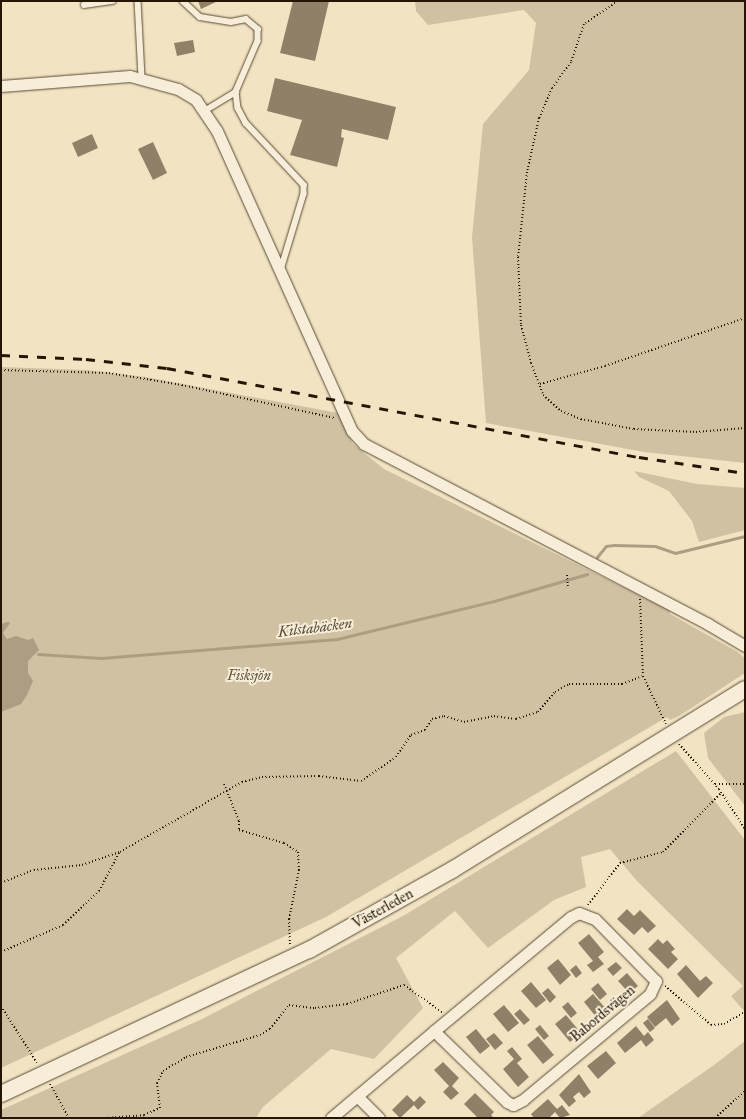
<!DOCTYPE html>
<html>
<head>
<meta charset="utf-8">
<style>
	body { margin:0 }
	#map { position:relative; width:746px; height:1119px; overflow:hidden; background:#f2e4c3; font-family:"IM FELL Great Primer",serif }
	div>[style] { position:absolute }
	.green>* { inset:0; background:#cfc1a2 }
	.water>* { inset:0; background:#ac9e82 }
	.stream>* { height:3px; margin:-1.5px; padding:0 1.5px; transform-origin:1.5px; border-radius:1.5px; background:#ac9e82 }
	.building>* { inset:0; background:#8f8167 }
	.path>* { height:2px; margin-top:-1px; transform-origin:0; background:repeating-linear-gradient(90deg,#241603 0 1px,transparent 0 3.5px) }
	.roads { filter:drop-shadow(0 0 1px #584a33) drop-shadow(0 0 1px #584a33) }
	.lane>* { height:5.5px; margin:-2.75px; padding:0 2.75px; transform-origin:2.75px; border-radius:2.75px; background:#f7edd8 }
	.street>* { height:11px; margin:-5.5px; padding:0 5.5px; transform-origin:5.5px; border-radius:5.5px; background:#f7edd8 }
	.secondary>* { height:16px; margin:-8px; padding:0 8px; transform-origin:8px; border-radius:8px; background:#f7edd8 }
	.rail>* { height:3px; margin-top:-1.5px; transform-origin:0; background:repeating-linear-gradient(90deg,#241603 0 9px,transparent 0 18px) }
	span { translate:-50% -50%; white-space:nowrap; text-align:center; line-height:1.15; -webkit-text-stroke:4px #f7edd8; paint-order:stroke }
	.park-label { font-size:14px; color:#60523b; font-style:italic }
	.street-label { font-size:14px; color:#241603 }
	.water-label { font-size:15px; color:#5a4c36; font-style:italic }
	.frame { position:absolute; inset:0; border:2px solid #241603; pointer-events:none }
</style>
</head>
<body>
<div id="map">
	<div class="green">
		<i style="clip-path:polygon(415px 1px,745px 1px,745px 463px,644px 452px,486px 423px,472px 237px,483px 124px,529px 70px,536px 23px,524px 10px,428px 25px,416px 11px)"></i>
		<i style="clip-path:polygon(1px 367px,87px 370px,146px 377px,338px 413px,353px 444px,384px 469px,669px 610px,670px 614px,736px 651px,745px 658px,745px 673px,679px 716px,670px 720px,667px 717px,326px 917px,1px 1068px)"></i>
		<i style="clip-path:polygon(634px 471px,697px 484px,745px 488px,745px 530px,699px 542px,692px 521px,669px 491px,639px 477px)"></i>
		<i style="clip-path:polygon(745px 712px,745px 806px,708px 758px,704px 733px,724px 717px)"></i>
		<i style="clip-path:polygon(676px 751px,745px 840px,744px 1011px,731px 996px,743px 986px,637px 881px,610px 849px,581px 857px,586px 887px,554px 900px,488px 948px,455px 911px,396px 958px,423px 1008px,374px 1059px,331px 1049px,263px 1107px,256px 1118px,1px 1118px,1px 1110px,202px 1019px,403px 916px)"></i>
		<i style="clip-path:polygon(745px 1041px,745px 1118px,638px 1118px,714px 1065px)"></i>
	</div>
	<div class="water">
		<i style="clip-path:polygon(8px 622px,10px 623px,3px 633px,7px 639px,16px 636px,28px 640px,33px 638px,39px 650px,28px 661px,28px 673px,33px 681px,27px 695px,21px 704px,1px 712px,1px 624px)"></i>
	</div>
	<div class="stream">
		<i style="left:597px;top:557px;width:14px;rotate:-51deg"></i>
		<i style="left:606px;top:546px;width:8px;rotate:-7deg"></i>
		<i style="left:614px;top:545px;width:41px;rotate:1.4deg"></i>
		<i style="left:655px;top:546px;width:21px;rotate:19deg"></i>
		<i style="left:675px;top:553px;width:72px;rotate:-13.7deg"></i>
		<i style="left:38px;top:654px;width:63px;rotate:3.6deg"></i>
		<i style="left:101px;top:658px;width:237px;rotate:-4.6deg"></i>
		<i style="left:337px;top:639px;width:162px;rotate:-13.6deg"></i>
		<i style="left:494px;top:601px;width:97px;rotate:-16.2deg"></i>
	</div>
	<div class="building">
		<i style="clip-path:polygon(198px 1px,218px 1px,201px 9px)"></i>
		<i style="clip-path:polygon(293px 1px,329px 1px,315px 61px,280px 53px)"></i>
		<i style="clip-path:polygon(193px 40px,195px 52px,177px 56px,174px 43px)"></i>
		<i style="clip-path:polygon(275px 78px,396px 107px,388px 140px,342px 129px,341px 137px,344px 138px,337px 167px,290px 155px,302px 120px,267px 111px)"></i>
		<i style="clip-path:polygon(92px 134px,98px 148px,78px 157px,72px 143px)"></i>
		<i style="clip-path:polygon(153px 142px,167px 173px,153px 180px,138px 149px)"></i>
		<i style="clip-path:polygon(627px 909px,634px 916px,640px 910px,656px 926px,648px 933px,642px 927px,634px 935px,617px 919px)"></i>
		<i style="clip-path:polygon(589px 934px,604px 952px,598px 957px,604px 964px,593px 972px,587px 965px,593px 961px,578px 943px)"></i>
		<i style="clip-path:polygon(658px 939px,663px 944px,667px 940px,675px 949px,671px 952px,678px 959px,668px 969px,648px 949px)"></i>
		<i style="clip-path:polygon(558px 959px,571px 975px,560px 985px,547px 968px)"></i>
		<i style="clip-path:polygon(616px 962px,622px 968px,613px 976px,607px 969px)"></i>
		<i style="clip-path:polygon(576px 965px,582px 973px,576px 978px,570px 970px)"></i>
		<i style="clip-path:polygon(686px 965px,700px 981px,706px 976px,713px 983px,698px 998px,677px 974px)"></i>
		<i style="clip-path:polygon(627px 973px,638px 986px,629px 993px,618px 981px)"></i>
		<i style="clip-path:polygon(531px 982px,546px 1000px,536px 1008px,521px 991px)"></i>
		<i style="clip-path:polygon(598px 983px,607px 994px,600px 1000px,591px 989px)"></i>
		<i style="clip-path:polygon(548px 988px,556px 997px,550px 1003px,542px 993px)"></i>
		<i style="clip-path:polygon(593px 994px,607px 1010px,597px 1018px,584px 1002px)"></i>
		<i style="clip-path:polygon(667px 1000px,680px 1019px,672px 1026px,666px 1018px,655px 1027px,647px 1017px)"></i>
		<i style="clip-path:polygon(568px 1002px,577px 1013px,571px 1018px,562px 1007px)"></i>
		<i style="clip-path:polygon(504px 1005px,519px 1023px,508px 1032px,493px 1014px)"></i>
		<i style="clip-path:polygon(520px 1009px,530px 1020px,524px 1025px,514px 1014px)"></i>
		<i style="clip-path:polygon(566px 1015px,581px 1033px,570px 1042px,555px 1024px)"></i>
		<i style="clip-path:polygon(648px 1019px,655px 1028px,650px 1032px,643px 1023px)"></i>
		<i style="clip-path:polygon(540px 1025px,549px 1036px,544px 1040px,535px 1029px)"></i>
		<i style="clip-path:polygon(636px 1026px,644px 1036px,648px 1032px,654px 1040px,646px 1047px,641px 1040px,625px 1053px,617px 1043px)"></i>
		<i style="clip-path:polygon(476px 1029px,490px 1046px,480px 1054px,466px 1037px)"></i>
		<i style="clip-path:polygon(494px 1033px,503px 1043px,495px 1050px,486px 1039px)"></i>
		<i style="clip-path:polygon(538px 1036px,554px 1055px,543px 1064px,527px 1045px)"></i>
		<i style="clip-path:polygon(512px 1047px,522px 1059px,517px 1063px,529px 1077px,518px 1087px,503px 1069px,514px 1059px,507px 1051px)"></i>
		<i style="clip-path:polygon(606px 1051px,616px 1063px,598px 1079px,587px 1066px)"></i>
		<i style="clip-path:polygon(443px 1062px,459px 1078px,452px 1086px,459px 1093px,451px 1100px,443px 1092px,449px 1086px,434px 1070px)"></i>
		<i style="clip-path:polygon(579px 1074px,591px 1092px,584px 1098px,579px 1092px,573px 1097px,576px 1101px,569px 1107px,559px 1095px)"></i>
		<i style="clip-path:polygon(475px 1093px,494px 1112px,491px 1115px,494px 1118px,478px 1118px,464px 1104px)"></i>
		<i style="clip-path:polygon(407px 1095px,414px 1102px,420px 1096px,426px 1102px,418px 1110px,414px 1105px,400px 1118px,392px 1110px)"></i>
		<i style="clip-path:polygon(548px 1099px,557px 1109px,562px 1105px,570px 1115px,560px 1118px,555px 1112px,549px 1118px,534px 1118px,531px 1114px)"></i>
	</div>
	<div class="path">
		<i style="left:618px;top:1px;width:41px;rotate:145.9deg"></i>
		<i style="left:584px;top:24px;width:40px;rotate:108.9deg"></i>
		<i style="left:571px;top:62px;width:32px;rotate:126deg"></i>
		<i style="left:552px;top:88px;width:33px;rotate:113deg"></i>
		<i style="left:539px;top:118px;width:55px;rotate:102.5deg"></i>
		<i style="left:527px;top:172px;width:85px;rotate:96deg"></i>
		<i style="left:518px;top:257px;width:68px;rotate:87.5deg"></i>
		<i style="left:521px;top:325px;width:39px;rotate:75deg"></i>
		<i style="left:531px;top:363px;width:34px;rotate:69deg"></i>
		<i style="left:543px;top:395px;width:24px;rotate:42deg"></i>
		<i style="left:561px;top:411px;width:22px;rotate:22deg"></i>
		<i style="left:581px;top:419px;width:54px;rotate:10.7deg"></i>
		<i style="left:634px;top:429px;width:62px;rotate:2.8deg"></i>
		<i style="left:696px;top:432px;width:49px;rotate:-4.7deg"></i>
		<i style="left:1px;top:370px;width:108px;rotate:1.6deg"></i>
		<i style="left:109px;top:373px;width:74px;rotate:9.3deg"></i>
		<i style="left:182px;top:385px;width:156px;rotate:12.2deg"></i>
		<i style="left:540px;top:384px;width:67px;rotate:-15.5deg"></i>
		<i style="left:605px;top:366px;width:148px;rotate:-18.9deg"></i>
		<i style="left:567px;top:575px;width:13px;rotate:86deg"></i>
		<i style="left:640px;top:599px;width:77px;rotate:87.8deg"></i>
		<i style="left:643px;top:676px;width:53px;rotate:64.4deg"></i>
		<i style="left:679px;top:744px;width:60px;rotate:48.4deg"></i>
		<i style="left:719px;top:789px;width:48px;rotate:57deg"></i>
		<i style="left:224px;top:784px;width:40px;rotate:68deg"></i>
		<i style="left:239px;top:821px;width:9px;rotate:90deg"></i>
		<i style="left:239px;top:830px;width:47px;rotate:16.1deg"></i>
		<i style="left:284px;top:843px;width:17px;rotate:33deg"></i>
		<i style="left:298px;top:852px;width:18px;rotate:87deg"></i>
		<i style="left:299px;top:870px;width:50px;rotate:101.5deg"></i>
		<i style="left:289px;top:919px;width:27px;rotate:88deg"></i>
		<i style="left:715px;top:784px;width:30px"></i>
		<i style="left:1px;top:883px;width:35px;rotate:-22deg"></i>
		<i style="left:34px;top:870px;width:48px;rotate:-5.9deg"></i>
		<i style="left:82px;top:865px;width:40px;rotate:-18.9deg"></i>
		<i style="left:120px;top:852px;width:141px;rotate:-29.8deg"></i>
		<i style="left:242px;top:782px;width:21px;rotate:-14deg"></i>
		<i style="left:262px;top:777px;width:57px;rotate:-1deg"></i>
		<i style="left:319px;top:776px;width:42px;rotate:6.8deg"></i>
		<i style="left:361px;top:781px;width:42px;rotate:-34.4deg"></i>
		<i style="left:396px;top:757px;width:27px;rotate:-56deg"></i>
		<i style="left:411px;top:735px;width:15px;rotate:-20deg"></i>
		<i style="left:425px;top:730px;width:13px;rotate:-58deg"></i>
		<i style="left:432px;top:719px;width:12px;rotate:-14deg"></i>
		<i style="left:444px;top:716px;width:21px;rotate:17deg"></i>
		<i style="left:464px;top:722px;width:31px;rotate:-11deg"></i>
		<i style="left:494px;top:716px;width:22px;rotate:8deg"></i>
		<i style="left:516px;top:719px;width:23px;rotate:-18deg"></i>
		<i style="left:538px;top:712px;width:26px;rotate:-50deg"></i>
		<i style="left:555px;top:692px;width:16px;rotate:-30deg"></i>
		<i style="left:569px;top:684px;width:53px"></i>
		<i style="left:622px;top:684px;width:22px;rotate:-21deg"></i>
		<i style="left:588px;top:905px;width:53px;rotate:-52.7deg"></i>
		<i style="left:620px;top:863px;width:44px;rotate:-14.3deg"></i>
		<i style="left:663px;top:852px;width:83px;rotate:-45.5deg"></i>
		<i style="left:1px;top:952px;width:68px;rotate:-23.5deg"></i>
		<i style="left:63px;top:925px;width:50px;rotate:-43.4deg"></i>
		<i style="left:99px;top:891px;width:43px;rotate:-62.2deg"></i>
		<i style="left:665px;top:986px;width:60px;rotate:40.3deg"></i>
		<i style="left:711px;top:1025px;width:13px;rotate:-4deg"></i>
		<i style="left:724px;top:1024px;width:24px;rotate:-30deg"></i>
		<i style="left:1px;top:1006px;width:67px;rotate:57.7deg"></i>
		<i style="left:50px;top:1084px;width:39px;rotate:61deg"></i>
		<i style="left:105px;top:1118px;width:39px;rotate:-4deg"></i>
		<i style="left:144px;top:1115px;width:17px;rotate:-24deg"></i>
		<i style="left:160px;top:1108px;width:25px;rotate:-97deg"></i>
		<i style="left:157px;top:1083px;width:13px;rotate:-63deg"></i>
		<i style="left:163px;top:1071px;width:27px;rotate:-31deg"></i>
		<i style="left:186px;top:1057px;width:77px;rotate:-16.6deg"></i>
		<i style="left:260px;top:1035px;width:12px;rotate:-31deg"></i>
		<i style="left:270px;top:1029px;width:31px;rotate:-52deg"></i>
		<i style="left:289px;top:1005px;width:26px;rotate:7deg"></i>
		<i style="left:315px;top:1008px;width:32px;rotate:-7deg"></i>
		<i style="left:347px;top:1004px;width:60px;rotate:-18.4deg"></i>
		<i style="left:404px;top:985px;width:47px;rotate:35.4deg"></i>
		<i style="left:715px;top:1118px;width:40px;rotate:-42deg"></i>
	</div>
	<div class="roads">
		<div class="lane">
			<i style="left:138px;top:1px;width:77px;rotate:87deg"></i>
			<i style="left:183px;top:1px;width:23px;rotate:43deg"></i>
			<i style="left:200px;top:17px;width:31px;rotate:9deg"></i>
			<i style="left:231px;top:22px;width:15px;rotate:-11deg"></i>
			<i style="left:246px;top:19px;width:16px;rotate:40deg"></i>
			<i style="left:258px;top:29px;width:12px;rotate:90deg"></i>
			<i style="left:258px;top:41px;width:56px;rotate:113.3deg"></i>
			<i style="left:236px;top:92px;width:16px;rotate:83deg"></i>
			<i style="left:238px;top:108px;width:17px;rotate:62deg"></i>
			<i style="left:246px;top:123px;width:85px;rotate:46.9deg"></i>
			<i style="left:304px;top:185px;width:9px;rotate:90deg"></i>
			<i style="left:304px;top:194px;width:79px;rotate:106.8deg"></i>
			<i style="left:84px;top:5px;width:29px;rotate:-8deg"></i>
			<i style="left:206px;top:110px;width:35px;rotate:-31deg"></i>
		</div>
		<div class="street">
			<i style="left:1px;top:86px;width:129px;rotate:-4.4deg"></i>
			<i style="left:130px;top:76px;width:50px;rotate:15.2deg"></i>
			<i style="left:178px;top:89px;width:21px;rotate:31deg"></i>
			<i style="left:196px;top:100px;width:37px;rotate:56deg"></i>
			<i style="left:217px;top:131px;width:329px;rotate:65.8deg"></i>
			<i style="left:352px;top:431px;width:18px;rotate:47deg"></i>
			<i style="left:364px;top:444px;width:388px;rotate:27.6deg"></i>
			<i style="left:708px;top:624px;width:43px;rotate:30.7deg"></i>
			<i style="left:357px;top:1096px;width:31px;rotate:45deg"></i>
			<i style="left:331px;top:1118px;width:135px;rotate:-40.2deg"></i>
			<i style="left:434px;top:1031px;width:178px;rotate:-39.8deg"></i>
			<i style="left:571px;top:917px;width:9px;rotate:-27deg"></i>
			<i style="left:579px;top:913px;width:17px;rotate:21deg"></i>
			<i style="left:595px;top:919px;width:87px;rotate:45.5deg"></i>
			<i style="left:656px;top:981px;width:14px;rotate:115deg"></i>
			<i style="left:650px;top:994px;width:165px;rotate:140.2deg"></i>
			<i style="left:523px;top:1100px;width:11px;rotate:153deg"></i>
			<i style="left:513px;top:1105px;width:7px;rotate:-153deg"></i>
			<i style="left:507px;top:1102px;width:102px;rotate:-135.8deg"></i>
		</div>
		<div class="secondary">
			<i style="left:1px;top:1094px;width:340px;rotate:-25.1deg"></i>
			<i style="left:309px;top:950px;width:164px;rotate:-29.2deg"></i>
			<i style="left:452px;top:870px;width:344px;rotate:-31.7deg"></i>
		</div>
	</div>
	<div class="rail">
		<i style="left:1px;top:355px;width:85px;rotate:2.7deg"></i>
		<i style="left:86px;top:359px;width:81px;rotate:6.3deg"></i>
		<i style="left:167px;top:368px;width:480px;rotate:10.7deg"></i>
		<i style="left:639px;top:457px;width:107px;rotate:8.6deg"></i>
	</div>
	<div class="park-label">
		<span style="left:249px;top:676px">Fisksjön</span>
	</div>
	<div class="street-label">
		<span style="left:383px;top:909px;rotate:-29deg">Västerleden</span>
		<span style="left:603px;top:1014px;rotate:-40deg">Babordsvägen</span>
	</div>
	<div class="water-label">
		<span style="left:315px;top:628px;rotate:-7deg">Kilstabäcken</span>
	</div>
	<div class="frame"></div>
</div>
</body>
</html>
